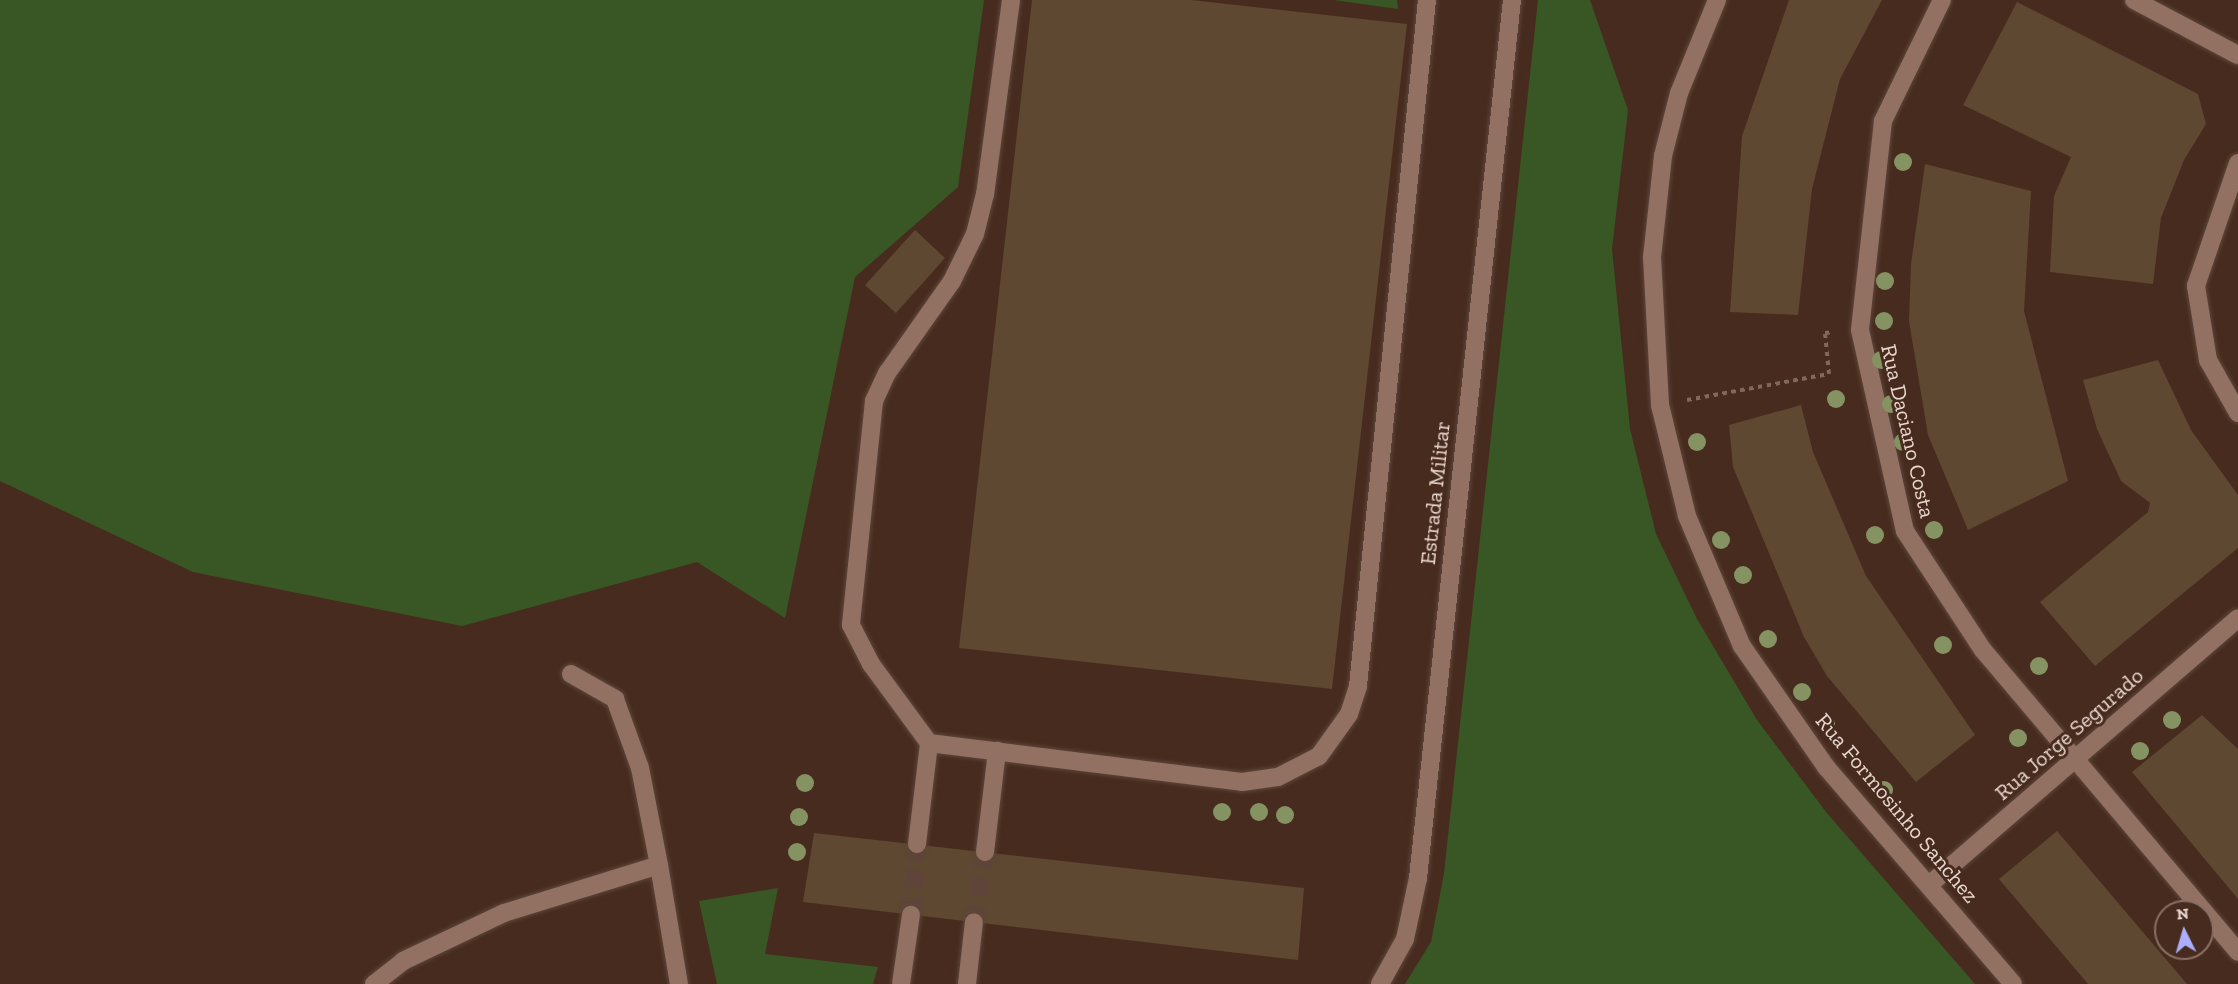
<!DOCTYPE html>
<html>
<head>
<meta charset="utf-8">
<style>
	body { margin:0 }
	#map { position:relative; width:2238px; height:984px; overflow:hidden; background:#472b1e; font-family:"Zilla Slab",serif }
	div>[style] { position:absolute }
	.green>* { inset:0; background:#395724 }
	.building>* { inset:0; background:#5e4831 }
	.minor-tunnel>* { height:18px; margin-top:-9px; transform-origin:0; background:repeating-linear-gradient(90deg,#5f4539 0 18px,transparent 0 27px) }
	.path>* { height:4px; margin-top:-2px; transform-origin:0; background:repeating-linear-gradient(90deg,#80685d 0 4.5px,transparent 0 9px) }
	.roads { filter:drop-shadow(0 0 2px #5d463b) drop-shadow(0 0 2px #5d463b) }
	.minor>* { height:18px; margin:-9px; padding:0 9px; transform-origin:9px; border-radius:9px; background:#927163 }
	.trees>* { width:18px; height:18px; margin:-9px; border-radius:50%; background:#859262 }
	span { translate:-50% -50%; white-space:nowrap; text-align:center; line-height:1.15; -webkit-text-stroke:6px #472b1e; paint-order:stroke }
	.street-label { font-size:22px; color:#e9d7cf }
	.north { position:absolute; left:2154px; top:900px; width:60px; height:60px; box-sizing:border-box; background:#472b1e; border:2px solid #887065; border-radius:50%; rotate:355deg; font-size:16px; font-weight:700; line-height:24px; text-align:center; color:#e9d7cf }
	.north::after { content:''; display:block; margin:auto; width:21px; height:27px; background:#abaffb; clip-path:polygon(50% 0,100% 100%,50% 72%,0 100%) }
</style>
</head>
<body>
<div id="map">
	<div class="green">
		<i style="clip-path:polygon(0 0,984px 0,958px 187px,855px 277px,785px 618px,697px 562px,462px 626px,193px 572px,0 481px)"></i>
		<i style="clip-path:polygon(1334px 0,1397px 0,1398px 9px)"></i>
		<i style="clip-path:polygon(1538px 0,1590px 0,1628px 110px,1612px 249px,1630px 429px,1656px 534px,1697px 619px,1757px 720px,1826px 812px,1975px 984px,1405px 984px,1431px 942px,1444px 873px)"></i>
		<i style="clip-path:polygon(778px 888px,765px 954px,878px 967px,873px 984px,717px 984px,699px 901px)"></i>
	</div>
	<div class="building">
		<i style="clip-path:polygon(1032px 0,1191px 0,1407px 24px,1332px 689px,959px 648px)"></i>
		<i style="clip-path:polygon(1789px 0,1882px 0,1840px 79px,1812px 189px,1798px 315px,1730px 312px,1742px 136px)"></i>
		<i style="clip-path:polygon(2017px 2px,2198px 94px,2206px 124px,2184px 160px,2161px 218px,2153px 284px,2050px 272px,2054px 196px,2071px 157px,1963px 105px)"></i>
		<i style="clip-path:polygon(1925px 164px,2031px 191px,2024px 311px,2068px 481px,1968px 530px,1928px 435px,1909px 321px,1911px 264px)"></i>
		<i style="clip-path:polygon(915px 230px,945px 258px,896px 313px,865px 285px)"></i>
		<i style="clip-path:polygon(2158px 360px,2191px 430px,2238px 495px,2238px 548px,2095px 666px,2040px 602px,2148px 512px,2150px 503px,2121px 481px,2097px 429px,2083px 380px)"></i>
		<i style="clip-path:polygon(1801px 405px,1813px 452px,1866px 576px,1975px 735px,1916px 782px,1827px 676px,1804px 637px,1733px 467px,1729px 425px)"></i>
		<i style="clip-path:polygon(2202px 715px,2238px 749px,2238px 899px,2132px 772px)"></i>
		<i style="clip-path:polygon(2057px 831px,2187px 984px,2088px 984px,1999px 879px)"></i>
		<i style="clip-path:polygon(814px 833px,1304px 888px,1298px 960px,803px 902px)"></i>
	</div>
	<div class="minor-tunnel">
		<i style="left:911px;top:915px;width:71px;rotate:-85.2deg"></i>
		<i style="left:974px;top:922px;width:71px;rotate:-81.1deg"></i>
	</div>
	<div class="path">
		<i style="left:1687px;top:400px;width:144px;rotate:-10.4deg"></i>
		<i style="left:1829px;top:374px;width:41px;rotate:-95.6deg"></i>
		<i style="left:1825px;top:333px;width:9px;rotate:-6deg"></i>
	</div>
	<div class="roads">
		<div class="minor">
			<i style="left:1011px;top:0;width:196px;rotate:97.6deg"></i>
			<i style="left:985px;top:194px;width:41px;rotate:104deg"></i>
			<i style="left:975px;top:234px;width:52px;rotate:116.1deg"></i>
			<i style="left:952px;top:281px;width:113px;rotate:125.2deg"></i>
			<i style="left:887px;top:373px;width:31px;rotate:115deg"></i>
			<i style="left:874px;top:401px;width:225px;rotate:95.9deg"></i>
			<i style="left:851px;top:625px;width:44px;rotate:62.9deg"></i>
			<i style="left:871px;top:664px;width:98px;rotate:53.7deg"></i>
			<i style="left:929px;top:743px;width:315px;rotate:7.1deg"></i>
			<i style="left:1242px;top:782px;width:36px;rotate:-8deg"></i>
			<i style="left:1278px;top:777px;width:46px;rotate:-27.1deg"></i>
			<i style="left:1319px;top:756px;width:52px;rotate:-54.5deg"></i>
			<i style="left:1349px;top:714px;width:29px;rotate:-72deg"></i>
			<i style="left:1358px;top:686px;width:689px;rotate:-84.26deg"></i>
			<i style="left:1717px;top:0;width:100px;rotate:112.2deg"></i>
			<i style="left:1679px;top:93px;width:65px;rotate:104.3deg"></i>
			<i style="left:1663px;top:156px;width:102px;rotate:96.2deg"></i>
			<i style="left:1652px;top:257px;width:148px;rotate:86.9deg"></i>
			<i style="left:1660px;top:405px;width:114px;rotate:76.3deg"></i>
			<i style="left:1687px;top:516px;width:141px;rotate:67.1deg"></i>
			<i style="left:1742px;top:646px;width:147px;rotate:55.2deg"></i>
			<i style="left:1826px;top:767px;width:286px;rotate:49.2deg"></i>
			<i style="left:1942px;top:0;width:135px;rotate:116deg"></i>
			<i style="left:1883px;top:121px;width:210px;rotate:96.3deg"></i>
			<i style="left:1860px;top:330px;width:206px;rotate:77.4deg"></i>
			<i style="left:1905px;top:531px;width:142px;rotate:56.8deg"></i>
			<i style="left:1983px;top:650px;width:395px;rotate:49.8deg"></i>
			<i style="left:2134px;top:0;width:118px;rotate:27.9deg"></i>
			<i style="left:2238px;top:163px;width:130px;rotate:108.9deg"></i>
			<i style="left:2196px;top:286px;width:75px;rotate:80.8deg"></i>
			<i style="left:2208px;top:360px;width:61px;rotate:60.5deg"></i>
			<i style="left:571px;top:674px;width:51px;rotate:29.6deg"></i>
			<i style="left:615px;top:699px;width:73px;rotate:70.1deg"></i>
			<i style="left:640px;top:768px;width:99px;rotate:78.9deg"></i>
			<i style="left:917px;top:844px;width:102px;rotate:-83.2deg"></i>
			<i style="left:985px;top:852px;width:102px;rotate:-83.2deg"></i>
			<i style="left:1929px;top:885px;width:408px;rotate:-40.8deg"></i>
			<i style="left:374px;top:984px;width:37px;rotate:-38deg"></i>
			<i style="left:403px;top:961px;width:112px;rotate:-25.4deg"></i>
			<i style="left:504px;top:913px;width:162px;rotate:-17.2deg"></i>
			<i style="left:659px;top:865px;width:121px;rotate:80.5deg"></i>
			<i style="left:901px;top:984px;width:70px;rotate:-81.8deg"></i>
			<i style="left:967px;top:984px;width:62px;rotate:-83.6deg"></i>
			<i style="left:1380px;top:984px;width:51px;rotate:-60.9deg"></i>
			<i style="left:1405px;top:939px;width:62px;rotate:-78deg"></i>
			<i style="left:1418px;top:878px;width:883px;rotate:-83.89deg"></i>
		</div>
	</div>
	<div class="trees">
		<i style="left:1903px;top:162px"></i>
		<i style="left:1885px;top:281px"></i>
		<i style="left:1884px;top:321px"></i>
		<i style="left:1881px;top:360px"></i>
		<i style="left:1836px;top:399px"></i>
		<i style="left:1891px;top:404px"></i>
		<i style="left:1697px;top:442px"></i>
		<i style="left:1903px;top:442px"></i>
		<i style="left:1934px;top:530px"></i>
		<i style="left:1875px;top:535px"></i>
		<i style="left:1721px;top:540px"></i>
		<i style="left:1743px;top:575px"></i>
		<i style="left:1768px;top:639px"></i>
		<i style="left:1943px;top:645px"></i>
		<i style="left:2039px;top:666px"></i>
		<i style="left:1802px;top:692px"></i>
		<i style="left:2172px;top:720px"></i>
		<i style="left:1826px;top:724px"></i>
		<i style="left:2018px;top:738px"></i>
		<i style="left:2140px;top:751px"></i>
		<i style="left:805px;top:783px"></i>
		<i style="left:1884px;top:790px"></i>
		<i style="left:1222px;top:812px"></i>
		<i style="left:1259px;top:812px"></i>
		<i style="left:1285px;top:815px"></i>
		<i style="left:799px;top:817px"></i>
		<i style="left:797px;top:852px"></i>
	</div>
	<div class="street-label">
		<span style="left:1908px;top:431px;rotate:77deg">Rua Daciano Costa</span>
		<span style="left:1435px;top:493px;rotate:-84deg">Estrada Militar</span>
		<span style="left:2069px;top:734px;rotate:-41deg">Rua Jorge Segurado</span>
		<span style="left:1897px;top:808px;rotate:50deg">Rua Formosinho Sanchez</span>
	</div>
	<div class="north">N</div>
</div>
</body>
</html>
